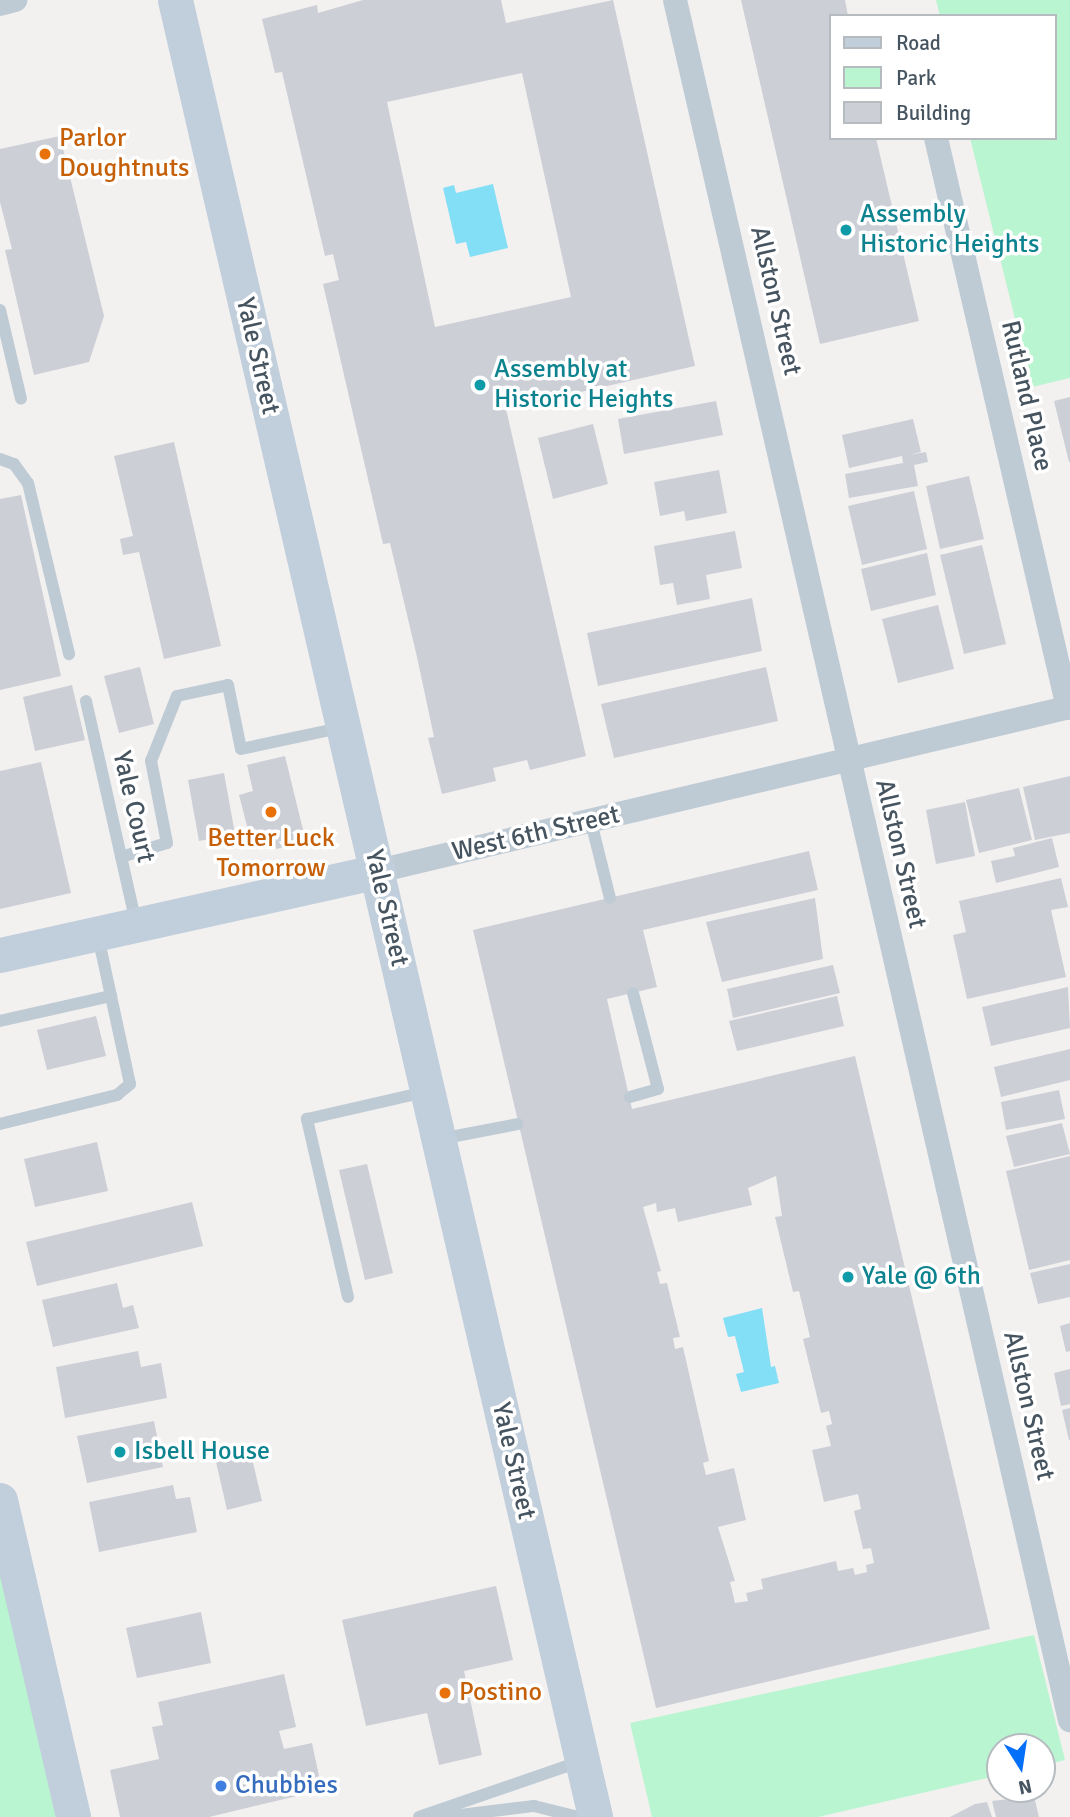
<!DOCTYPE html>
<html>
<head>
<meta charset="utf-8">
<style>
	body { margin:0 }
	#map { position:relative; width:1070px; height:1817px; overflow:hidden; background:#f3f0f0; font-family:Signika,sans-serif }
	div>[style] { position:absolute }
	.green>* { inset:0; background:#baf5d1 }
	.water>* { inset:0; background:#83dff6 }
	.building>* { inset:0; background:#cccfd6 }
	.lane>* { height:12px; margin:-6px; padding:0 6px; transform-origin:6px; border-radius:6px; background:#bfcbd4 }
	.street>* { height:24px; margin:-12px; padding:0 12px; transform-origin:12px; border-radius:12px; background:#bfcbd4 }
	.secondary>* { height:35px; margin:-17.5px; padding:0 17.5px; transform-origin:17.5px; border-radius:17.5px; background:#c1cedb }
	.dots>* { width:19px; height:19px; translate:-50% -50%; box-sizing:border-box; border:4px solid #fff; border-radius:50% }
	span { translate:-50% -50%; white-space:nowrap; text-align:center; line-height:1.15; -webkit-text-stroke:7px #fff; paint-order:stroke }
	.food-label { font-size:26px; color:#c56008 }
	.left { translate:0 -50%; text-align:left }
	.culture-label { font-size:26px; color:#0d838f }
	.street-label { font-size:26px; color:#465460 }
	.shop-label { font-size:26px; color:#366cbe }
	.legend { position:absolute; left:829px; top:14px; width:228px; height:126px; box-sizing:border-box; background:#fff; border:2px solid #b5bbbf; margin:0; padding:9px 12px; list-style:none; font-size:21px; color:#465460 }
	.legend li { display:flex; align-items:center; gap:14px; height:35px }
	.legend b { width:35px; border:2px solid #b5bbbf }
	.north { position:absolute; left:986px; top:1733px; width:70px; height:70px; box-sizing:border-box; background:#fff; border:2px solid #b5bbbf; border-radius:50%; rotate:168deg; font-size:19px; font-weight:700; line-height:28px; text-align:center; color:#465460 }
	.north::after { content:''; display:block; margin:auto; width:24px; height:32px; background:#0470f9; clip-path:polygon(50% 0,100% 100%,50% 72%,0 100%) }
</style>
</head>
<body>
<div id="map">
	<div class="green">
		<i style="clip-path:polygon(936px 0,1070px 0,1070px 378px,1032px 387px,970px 138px,1054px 138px,1054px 16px,940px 16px)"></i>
		<i style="clip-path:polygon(0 1570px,56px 1817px,0 1817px)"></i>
		<i style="clip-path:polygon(1034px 1635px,1065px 1760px,1042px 1766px,1042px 1747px,1000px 1747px,1000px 1775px,818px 1817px,652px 1817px,630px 1723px)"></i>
	</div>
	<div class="water">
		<i style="clip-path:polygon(493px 184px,508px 248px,470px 257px,466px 242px,456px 244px,443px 188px,454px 185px,456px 193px)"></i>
		<i style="clip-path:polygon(762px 1308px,771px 1367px,775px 1366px,779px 1383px,741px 1392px,736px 1374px,744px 1372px,735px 1336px,728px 1337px,723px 1318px)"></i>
	</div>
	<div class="building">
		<i style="clip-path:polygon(evenodd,363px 0,501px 0,506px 23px,613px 0,695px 366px,506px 409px,586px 756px,530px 770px,527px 760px,493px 768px,496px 781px,442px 794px,428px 738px,434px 737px,417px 657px,390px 543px,383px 544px,323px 284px,339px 280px,333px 254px,325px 256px,282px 72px,275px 73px,262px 19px,317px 5px,318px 13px,363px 0,522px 73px,571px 297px,435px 327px,387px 102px,522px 73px)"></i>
		<i style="clip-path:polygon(741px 0,845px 0,848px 16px,830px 16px,830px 138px,876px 138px,919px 321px,820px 344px)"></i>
		<i style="clip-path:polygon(60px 136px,104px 316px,89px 362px,34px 375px,5px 250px,12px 249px,0 202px,0 149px)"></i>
		<i style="clip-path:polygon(1070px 397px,1070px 462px,1069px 462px,1054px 401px)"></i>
		<i style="clip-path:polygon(716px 401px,723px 435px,624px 454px,618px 419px)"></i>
		<i style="clip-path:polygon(913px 419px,921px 452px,909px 455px,926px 452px,928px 462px,914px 465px,918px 486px,849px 498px,845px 474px,903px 463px,902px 456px,849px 468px,842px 435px)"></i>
		<i style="clip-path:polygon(593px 424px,608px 484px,553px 499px,538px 438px)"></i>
		<i style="clip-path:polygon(174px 442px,221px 646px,164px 659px,139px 552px,123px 555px,120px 539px,133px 536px,114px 456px)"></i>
		<i style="clip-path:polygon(719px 470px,727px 513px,686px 521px,684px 511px,660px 516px,654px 482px)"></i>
		<i style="clip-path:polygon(969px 476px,984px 539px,940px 549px,926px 486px)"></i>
		<i style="clip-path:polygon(914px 491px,927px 549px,862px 565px,848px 506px)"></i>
		<i style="clip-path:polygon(21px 495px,61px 676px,0 690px,0 499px)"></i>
		<i style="clip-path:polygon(735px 531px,742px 568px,706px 575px,710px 599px,677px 605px,673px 583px,660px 585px,654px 546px)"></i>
		<i style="clip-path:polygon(982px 545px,1006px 644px,964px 654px,940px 555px)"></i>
		<i style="clip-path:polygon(927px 553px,936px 595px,871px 611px,861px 569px)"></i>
		<i style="clip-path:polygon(752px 598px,762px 651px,598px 686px,587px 633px)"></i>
		<i style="clip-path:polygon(938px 605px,954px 669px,898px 683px,882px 619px)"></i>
		<i style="clip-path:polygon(140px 667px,154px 724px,119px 733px,104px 676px)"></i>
		<i style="clip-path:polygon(766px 667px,778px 721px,614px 758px,601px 704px)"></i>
		<i style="clip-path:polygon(72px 685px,85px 740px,35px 751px,23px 697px)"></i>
		<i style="clip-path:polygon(285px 756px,306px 842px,276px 849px,271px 829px,249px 834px,239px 795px,253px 791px,247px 765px)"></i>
		<i style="clip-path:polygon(41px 762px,71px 893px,0 909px,0 771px)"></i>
		<i style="clip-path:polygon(224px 773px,235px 834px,199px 841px,188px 780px)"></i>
		<i style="clip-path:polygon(1070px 776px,1070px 833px,1035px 840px,1023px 787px)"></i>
		<i style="clip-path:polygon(1019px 788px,1032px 840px,979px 853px,966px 800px)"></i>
		<i style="clip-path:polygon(965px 802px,975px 856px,936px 864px,926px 810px)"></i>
		<i style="clip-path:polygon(1052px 838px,1059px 867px,996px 883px,991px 861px,1015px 856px,1013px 848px)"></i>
		<i style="clip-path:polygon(evenodd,809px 851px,818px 890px,643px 930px,657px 987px,607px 999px,632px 1109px,855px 1056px,990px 1629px,656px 1708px,473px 930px,809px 851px,776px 1176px,782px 1216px,775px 1217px,793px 1292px,799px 1291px,810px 1337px,803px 1339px,821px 1413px,829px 1411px,832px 1424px,826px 1426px,831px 1446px,812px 1450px,824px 1502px,858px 1494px,861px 1509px,854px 1511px,863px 1549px,871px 1548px,874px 1563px,866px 1565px,867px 1572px,855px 1575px,853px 1568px,838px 1571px,836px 1561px,761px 1579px,763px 1589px,746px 1593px,748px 1601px,735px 1603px,730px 1582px,735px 1581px,718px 1527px,746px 1520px,734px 1468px,706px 1475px,703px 1463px,709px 1461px,683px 1347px,675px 1349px,673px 1338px,680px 1337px,667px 1283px,660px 1284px,657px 1272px,661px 1271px,643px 1207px,656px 1203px,657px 1212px,675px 1208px,678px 1222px,752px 1205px,748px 1188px,776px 1176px)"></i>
		<i style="clip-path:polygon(1061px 878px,1068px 907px,1051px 910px,1066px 977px,967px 999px,953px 935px,966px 932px,959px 901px)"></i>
		<i style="clip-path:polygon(815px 898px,823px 959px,722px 982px,706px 922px)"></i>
		<i style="clip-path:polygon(833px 965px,840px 993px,733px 1018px,727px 989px)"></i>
		<i style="clip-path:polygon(1068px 987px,1070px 1028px,991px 1046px,982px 1007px)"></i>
		<i style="clip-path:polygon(837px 996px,844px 1026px,737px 1051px,729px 1021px)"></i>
		<i style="clip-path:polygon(96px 1016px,106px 1056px,47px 1070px,37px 1030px)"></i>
		<i style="clip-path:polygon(1070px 1049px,1070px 1080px,1001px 1097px,994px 1067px)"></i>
		<i style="clip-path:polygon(1059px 1090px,1065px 1119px,1006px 1130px,1001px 1102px)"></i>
		<i style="clip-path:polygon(1062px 1123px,1070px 1154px,1014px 1167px,1006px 1136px)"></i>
		<i style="clip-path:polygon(97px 1142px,108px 1191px,35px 1207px,24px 1159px)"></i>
		<i style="clip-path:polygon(1070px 1156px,1070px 1260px,1029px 1270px,1006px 1171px)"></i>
		<i style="clip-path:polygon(367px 1164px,393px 1273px,365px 1280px,339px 1170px)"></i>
		<i style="clip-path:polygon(192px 1202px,203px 1246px,37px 1286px,26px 1242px)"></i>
		<i style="clip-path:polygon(1070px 1264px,1070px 1297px,1038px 1304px,1030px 1273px)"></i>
		<i style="clip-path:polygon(117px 1283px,123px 1308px,133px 1305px,139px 1328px,53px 1347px,42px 1300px)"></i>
		<i style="clip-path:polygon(1070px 1323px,1070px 1351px,1066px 1352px,1060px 1326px)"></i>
		<i style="clip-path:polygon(138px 1351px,141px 1367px,161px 1363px,167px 1398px,65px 1418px,56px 1367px)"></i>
		<i style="clip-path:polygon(1070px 1369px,1070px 1404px,1061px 1406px,1054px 1373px)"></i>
		<i style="clip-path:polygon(1070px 1408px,1070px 1440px,1069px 1440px,1062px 1410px)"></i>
		<i style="clip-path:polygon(154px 1421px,163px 1467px,87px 1483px,77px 1436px)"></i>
		<i style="clip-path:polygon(251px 1454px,262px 1501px,227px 1510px,216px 1462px)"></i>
		<i style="clip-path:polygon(173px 1485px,176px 1499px,190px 1497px,197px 1532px,99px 1552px,89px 1502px)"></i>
		<i style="clip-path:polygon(496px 1586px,513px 1660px,464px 1671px,482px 1755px,439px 1765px,427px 1713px,366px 1726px,342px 1620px)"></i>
		<i style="clip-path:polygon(201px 1612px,211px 1663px,137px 1678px,126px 1628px)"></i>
		<i style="clip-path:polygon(284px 1674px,296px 1727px,279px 1731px,284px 1749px,312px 1743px,322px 1790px,209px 1817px,120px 1817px,110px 1770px,159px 1759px,152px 1727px,163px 1725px,158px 1702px)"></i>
		<i style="clip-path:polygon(1034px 1796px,1039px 1817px,996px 1817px,992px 1801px)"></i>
		<i style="clip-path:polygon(987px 1802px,992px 1817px,950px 1817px,975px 1804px)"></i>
	</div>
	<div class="lane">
		<i style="left:0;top:310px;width:91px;rotate:76.7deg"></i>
		<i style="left:0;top:459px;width:15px;rotate:20deg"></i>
		<i style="left:14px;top:464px;width:24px;rotate:54deg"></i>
		<i style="left:28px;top:483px;width:176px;rotate:76.5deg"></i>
		<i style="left:86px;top:701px;width:227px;rotate:77.3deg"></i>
		<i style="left:591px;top:822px;width:78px;rotate:76deg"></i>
		<i style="left:121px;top:857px;width:48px;rotate:-16.9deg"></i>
		<i style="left:167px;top:843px;width:84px;rotate:-101deg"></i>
		<i style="left:151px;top:761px;width:70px;rotate:-68.2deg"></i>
		<i style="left:177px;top:696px;width:52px;rotate:-12.2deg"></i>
		<i style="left:228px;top:685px;width:65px;rotate:78.5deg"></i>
		<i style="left:241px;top:749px;width:101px;rotate:-12deg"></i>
		<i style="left:0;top:1021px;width:114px;rotate:-12.7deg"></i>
		<i style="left:630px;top:1097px;width:29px;rotate:-16deg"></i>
		<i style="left:658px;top:1089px;width:99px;rotate:-104.6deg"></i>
		<i style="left:0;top:1124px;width:121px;rotate:-13.9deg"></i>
		<i style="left:117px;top:1095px;width:17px;rotate:-40deg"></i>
		<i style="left:130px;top:1084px;width:151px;rotate:-102.2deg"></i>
		<i style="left:440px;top:1139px;width:79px;rotate:-10.9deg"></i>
		<i style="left:348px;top:1297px;width:183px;rotate:-103deg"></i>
		<i style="left:307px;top:1119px;width:121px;rotate:-12.9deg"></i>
		<i style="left:419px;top:1817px;width:172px;rotate:-19deg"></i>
		<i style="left:444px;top:1817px;width:91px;rotate:-7deg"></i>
		<i style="left:534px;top:1806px;width:45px;rotate:14deg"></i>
	</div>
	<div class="street">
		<i style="left:675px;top:0;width:1765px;rotate:77.07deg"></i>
		<i style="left:0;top:4px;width:16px;rotate:-15deg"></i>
		<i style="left:936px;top:138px;width:585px;rotate:76.96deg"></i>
		<i style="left:378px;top:871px;width:711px;rotate:-13.33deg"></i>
	</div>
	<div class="secondary">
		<i style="left:175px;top:0;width:1865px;rotate:76.98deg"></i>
		<i style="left:0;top:955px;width:387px;rotate:-12.5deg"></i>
		<i style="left:0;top:1500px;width:325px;rotate:77deg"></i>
	</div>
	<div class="dots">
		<i style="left:45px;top:154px;background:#e8710a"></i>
		<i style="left:846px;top:230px;background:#0f9aa8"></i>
		<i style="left:480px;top:385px;background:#0f9aa8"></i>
		<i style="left:271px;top:812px;background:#e8710a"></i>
		<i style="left:848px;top:1277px;background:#0f9aa8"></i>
		<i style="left:120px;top:1452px;background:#0f9aa8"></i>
		<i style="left:445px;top:1693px;background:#e8710a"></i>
		<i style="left:221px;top:1786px;background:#3f7fe0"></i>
	</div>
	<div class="food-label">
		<span class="left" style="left:59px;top:154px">Parlor<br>Doughtnuts</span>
		<span style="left:271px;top:854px">Better Luck<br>Tomorrow</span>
		<span class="left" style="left:459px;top:1693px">Postino</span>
	</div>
	<div class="culture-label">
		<span class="left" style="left:860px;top:230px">Assembly<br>Historic Heights</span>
		<span class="left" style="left:494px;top:385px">Assembly at<br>Historic Heights</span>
		<span class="left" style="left:862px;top:1277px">Yale @ 6th</span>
		<span class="left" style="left:134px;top:1452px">Isbell House</span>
	</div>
	<div class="street-label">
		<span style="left:775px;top:301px;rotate:77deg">Allston Street</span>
		<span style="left:257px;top:356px;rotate:77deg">Yale Street</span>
		<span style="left:1026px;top:396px;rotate:77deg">Rutland Place</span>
		<span style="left:133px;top:807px;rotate:77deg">Yale Court</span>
		<span style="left:536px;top:834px;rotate:-13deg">West 6th Street</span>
		<span style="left:900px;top:854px;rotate:77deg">Allston Street</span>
		<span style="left:386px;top:908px;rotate:77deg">Yale Street</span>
		<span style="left:1028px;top:1406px;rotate:77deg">Allston Street</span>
		<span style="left:513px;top:1461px;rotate:77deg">Yale Street</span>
	</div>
	<div class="shop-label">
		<span class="left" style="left:235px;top:1786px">Chubbies</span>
	</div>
	<ul class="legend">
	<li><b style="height:9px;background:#c1cedb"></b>Road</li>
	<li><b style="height:19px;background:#baf5d1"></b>Park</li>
	<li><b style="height:19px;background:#cccfd6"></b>Building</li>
	</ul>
	<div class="north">N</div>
</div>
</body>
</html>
